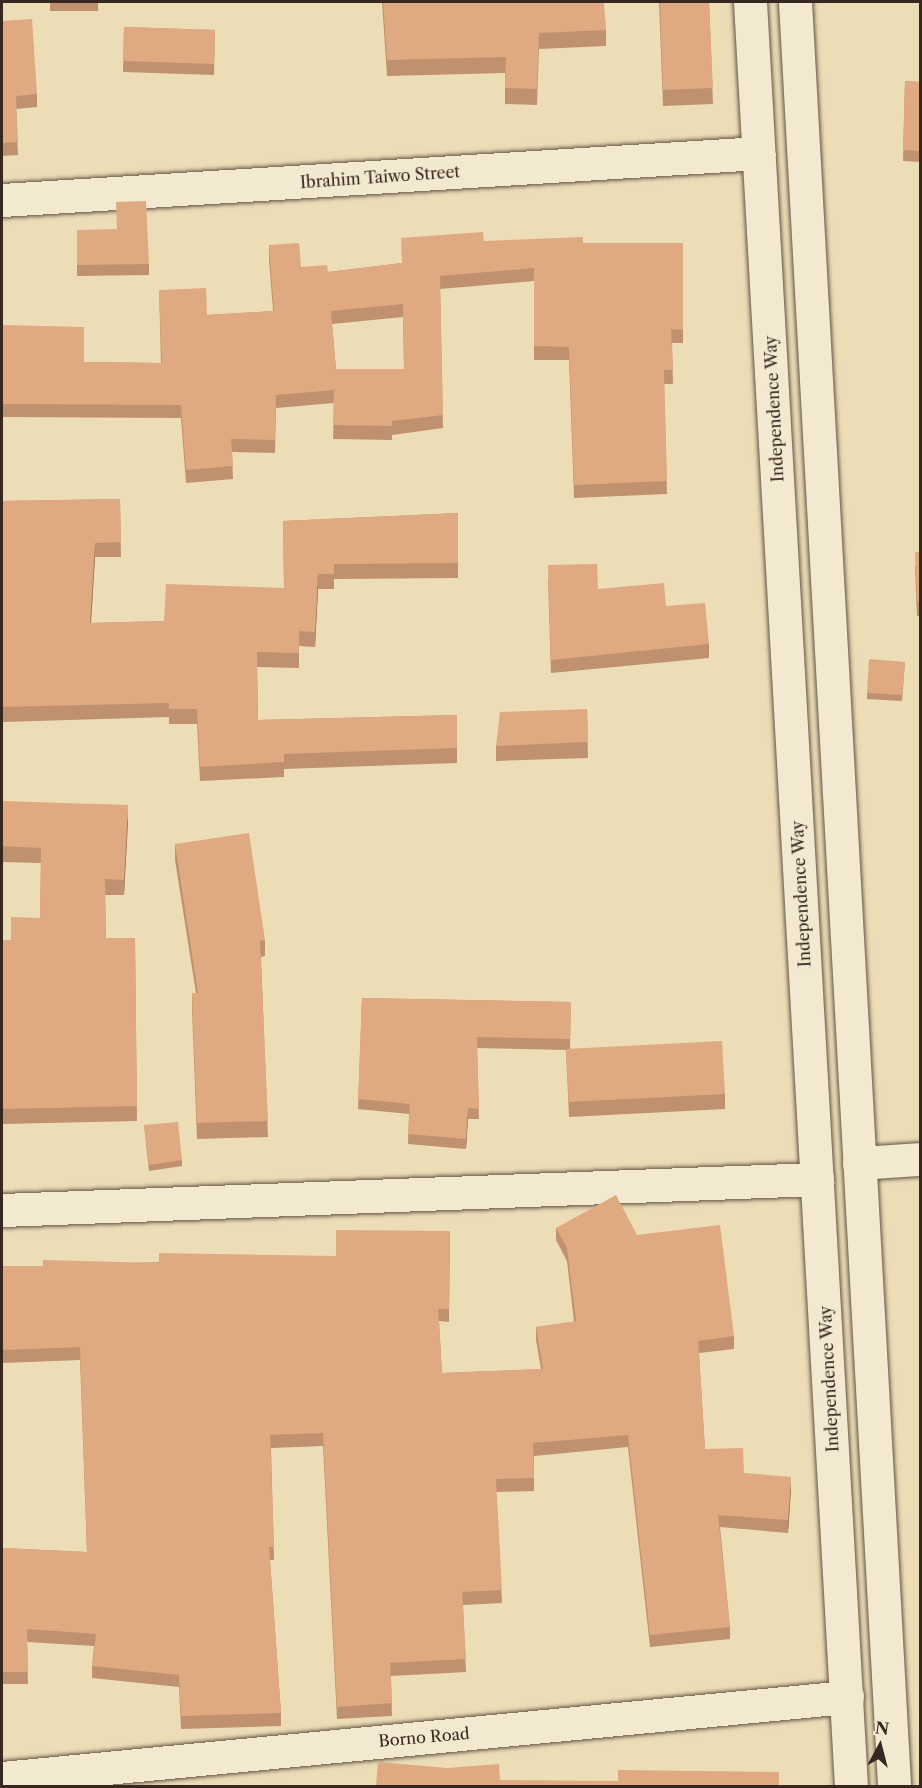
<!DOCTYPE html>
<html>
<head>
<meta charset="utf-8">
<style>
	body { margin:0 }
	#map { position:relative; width:922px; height:1788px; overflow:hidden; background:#ecddb7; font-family:"Libre Caslon Text",serif }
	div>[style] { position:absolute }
	.roads { filter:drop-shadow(0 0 2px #645446) drop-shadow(0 0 2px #645446) }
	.minor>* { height:33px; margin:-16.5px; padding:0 16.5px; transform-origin:16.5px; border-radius:16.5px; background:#f3e9d0 }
	.secondary>* { height:33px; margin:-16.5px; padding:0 16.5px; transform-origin:16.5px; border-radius:16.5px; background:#f3e9d0 }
	.wall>* { inset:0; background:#c0916f }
	.shaded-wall>* { inset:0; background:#9c765a }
	.building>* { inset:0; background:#dfa981 }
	span { translate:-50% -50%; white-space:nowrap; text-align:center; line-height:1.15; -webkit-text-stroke:5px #f3e9d0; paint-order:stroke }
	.street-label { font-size:16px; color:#372721 }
	.frame { position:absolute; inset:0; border:3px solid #372721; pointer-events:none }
	.north { position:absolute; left:850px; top:1716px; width:60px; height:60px; -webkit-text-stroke:4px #f3e9d0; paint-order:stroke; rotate:7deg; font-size:16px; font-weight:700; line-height:24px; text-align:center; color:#372721 }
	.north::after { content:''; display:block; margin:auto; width:21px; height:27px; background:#372721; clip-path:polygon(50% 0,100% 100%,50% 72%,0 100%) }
</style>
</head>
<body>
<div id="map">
	<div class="roads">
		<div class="minor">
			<i style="left:2px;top:200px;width:758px;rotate:-3.55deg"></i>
			<i style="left:859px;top:1163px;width:61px;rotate:-3.8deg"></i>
			<i style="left:2px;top:1210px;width:816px;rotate:-2.18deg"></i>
			<i style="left:2px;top:1778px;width:849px;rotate:-5.48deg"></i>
		</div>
		<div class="secondary">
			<i style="left:750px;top:2px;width:1787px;rotate:86.76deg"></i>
			<i style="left:795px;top:2px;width:1787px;rotate:86.82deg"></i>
		</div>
	</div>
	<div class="wall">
		<i style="clip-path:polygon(50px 2px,98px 2px,98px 11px,50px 11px)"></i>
		<i style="clip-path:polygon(382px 2px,480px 2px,606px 30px,606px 46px,539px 49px,537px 105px,505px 104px,505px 73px,387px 76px)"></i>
		<i style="clip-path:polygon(659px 2px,709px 2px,713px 104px,663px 106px)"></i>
		<i style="clip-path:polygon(2px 21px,37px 94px,37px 107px,16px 109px,18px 155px,2px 156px)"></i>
		<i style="clip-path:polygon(124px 27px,215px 30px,214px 75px,123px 72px)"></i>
		<i style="clip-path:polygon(905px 81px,921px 82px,921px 162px,903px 161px)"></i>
		<i style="clip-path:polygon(77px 230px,149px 264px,149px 275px,77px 276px)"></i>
		<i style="clip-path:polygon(evenodd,484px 241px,583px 243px,683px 243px,683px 343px,672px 343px,673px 384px,664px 384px,667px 494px,574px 498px,569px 360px,534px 360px,534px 281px,440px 289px,443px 428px,392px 435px,392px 440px,333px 439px,334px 403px,276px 408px,275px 453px,232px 452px,233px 479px,186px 483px,181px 418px,2px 417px,2px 325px,84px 362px,161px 363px,159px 290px,207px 315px,273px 311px,269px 259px,269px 245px,301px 267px,328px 272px,402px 263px,484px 241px,403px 317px,404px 369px,336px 369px,332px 324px,403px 317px)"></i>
		<i style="clip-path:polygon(120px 499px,121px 557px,95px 557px,91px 623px,164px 621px,284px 588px,283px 521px,458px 513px,458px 578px,334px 579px,334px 589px,318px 589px,315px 647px,299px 646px,299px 668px,257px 667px,258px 720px,457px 715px,457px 763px,284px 769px,284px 777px,200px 781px,197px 724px,169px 724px,169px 717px,2px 722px,2px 501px)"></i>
		<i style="clip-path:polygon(921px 552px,921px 616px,917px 616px,915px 567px)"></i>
		<i style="clip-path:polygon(548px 578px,598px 589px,666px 606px,709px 644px,709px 658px,551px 673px)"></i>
		<i style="clip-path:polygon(905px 662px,902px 701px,867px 699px,867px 693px)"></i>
		<i style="clip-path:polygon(587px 709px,588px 758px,496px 761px,496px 746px)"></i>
		<i style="clip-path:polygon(2px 801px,128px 821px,124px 895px,105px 895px,106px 938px,135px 938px,137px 1121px,2px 1124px,2px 940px,11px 940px,40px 918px,41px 863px,2px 862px)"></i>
		<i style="clip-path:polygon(175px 844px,265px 940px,265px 956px,261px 957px,268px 1137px,197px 1139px,192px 1009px,192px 993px,196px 993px,175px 860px)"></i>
		<i style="clip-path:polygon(362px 998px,571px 1002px,570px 1049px,725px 1094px,725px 1109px,569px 1117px,566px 1050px,477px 1048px,479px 1119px,468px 1119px,466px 1149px,408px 1144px,409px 1114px,358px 1109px)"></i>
		<i style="clip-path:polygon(144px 1125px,182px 1160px,182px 1166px,149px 1171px)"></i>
		<i style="clip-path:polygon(556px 1228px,637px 1235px,734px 1336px,734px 1349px,699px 1353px,705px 1449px,744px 1473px,791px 1489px,788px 1533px,720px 1527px,730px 1627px,730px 1639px,650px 1647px,628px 1447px,534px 1456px,534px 1491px,496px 1492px,502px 1603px,463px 1605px,466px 1672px,391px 1676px,392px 1716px,337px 1719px,323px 1446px,271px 1448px,274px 1560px,270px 1560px,281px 1713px,281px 1726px,181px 1729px,179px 1687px,92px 1678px,92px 1666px,94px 1646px,27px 1642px,28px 1684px,2px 1684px,2px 1548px,87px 1552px,80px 1360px,3px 1363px,2px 1266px,43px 1266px,336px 1256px,450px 1231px,449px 1322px,439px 1321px,442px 1373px,541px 1369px,536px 1340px,536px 1327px,574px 1322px,567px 1261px,556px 1240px)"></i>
	</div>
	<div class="shaded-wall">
		<i style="clip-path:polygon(95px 543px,95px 557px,90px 638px,90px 623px)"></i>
		<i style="clip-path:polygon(318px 574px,318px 589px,315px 647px,315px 632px)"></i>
		<i style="clip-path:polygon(128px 805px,128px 821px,124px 895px,124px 880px)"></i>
		<i style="clip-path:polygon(468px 1108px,468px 1119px,466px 1149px,466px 1139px)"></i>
		<i style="clip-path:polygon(791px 1477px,791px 1489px,788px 1533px,788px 1520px)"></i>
	</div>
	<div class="building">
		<i style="clip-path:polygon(383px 2px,604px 2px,606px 30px,539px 33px,537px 89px,505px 88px,506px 57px,387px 60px)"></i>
		<i style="clip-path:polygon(660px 2px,709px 2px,713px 88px,663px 90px)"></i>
		<i style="clip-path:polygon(32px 19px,37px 94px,16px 96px,18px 142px,2px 143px,2px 21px)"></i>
		<i style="clip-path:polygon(124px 27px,215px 30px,214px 64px,123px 61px)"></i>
		<i style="clip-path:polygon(905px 81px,921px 82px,921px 151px,903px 150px)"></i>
		<i style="clip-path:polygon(146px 201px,149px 264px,77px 265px,77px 230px,117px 229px,116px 202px)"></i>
		<i style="clip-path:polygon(evenodd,483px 232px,484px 241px,583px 237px,583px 243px,683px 243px,683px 330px,671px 329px,673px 370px,664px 370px,667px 481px,574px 485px,569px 347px,534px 346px,534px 268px,440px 276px,443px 415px,392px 421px,392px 426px,333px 425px,334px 390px,276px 395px,275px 440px,231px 439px,233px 466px,186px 470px,181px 405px,2px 404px,2px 325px,84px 327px,84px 362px,162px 363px,159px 290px,206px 288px,207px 315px,274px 311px,269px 245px,299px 243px,301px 267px,327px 265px,328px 272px,402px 263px,401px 238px,483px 232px,403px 304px,404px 369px,336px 369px,331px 311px,403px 304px)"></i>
		<i style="clip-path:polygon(120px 499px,121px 542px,95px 543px,90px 623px,164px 621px,166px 584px,284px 588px,283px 521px,458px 513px,458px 563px,334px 564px,334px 574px,318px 574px,315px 632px,299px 631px,299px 653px,257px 652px,258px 720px,457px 715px,457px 748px,284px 754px,284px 762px,200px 767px,197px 709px,169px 709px,169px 703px,2px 707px,2px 501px)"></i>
		<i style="clip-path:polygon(915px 552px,921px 552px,921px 601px,917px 601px)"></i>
		<i style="clip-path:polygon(597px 564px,598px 589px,664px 583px,666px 606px,705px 603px,709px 644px,551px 660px,548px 565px)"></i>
		<i style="clip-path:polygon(869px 659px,905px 662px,902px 695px,867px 693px)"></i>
		<i style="clip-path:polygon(587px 709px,588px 742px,496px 746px,500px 712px)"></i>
		<i style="clip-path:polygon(2px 801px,128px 805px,124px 880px,105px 879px,106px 938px,135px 938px,137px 1106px,2px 1109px,2px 940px,11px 940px,11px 917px,40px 918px,41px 848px,2px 846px)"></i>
		<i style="clip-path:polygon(249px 833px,265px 940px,260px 941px,268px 1121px,197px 1123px,192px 993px,198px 993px,175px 844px)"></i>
		<i style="clip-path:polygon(362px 998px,571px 1002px,570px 1039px,477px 1037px,479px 1109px,468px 1108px,466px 1139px,408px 1134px,410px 1104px,358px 1099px)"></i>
		<i style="clip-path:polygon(722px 1041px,725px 1094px,569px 1102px,566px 1049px)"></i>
		<i style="clip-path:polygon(178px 1122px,182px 1160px,149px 1165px,144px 1125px)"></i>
		<i style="clip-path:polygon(616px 1195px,637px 1235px,720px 1225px,734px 1336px,698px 1341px,705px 1449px,743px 1448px,744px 1473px,791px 1477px,788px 1520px,718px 1515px,730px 1627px,650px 1635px,628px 1435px,533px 1443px,534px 1478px,496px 1479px,502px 1590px,462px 1592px,466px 1659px,390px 1663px,392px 1703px,337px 1707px,323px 1433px,270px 1435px,274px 1547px,269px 1547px,281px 1713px,181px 1716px,179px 1675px,92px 1666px,96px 1634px,27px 1629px,28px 1672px,2px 1672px,2px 1548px,87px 1552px,80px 1347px,3px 1350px,2px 1389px,2px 1266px,43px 1266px,43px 1260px,159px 1263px,159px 1253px,336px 1256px,336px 1230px,450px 1231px,449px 1309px,438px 1309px,442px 1373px,543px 1369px,536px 1327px,576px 1321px,567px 1248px,556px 1228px)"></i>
		<i style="clip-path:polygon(378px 1762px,447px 1768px,499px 1764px,500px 1780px,618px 1781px,618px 1770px,779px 1772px,779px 1786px,376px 1786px)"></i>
	</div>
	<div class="street-label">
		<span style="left:380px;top:177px;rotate:-4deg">Ibrahim Taiwo Street</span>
		<span style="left:774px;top:409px;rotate:-93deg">Independence Way</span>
		<span style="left:801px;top:894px;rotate:-93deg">Independence Way</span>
		<span style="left:829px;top:1379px;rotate:-93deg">Independence Way</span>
		<span style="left:424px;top:1737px;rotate:-5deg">Borno Road</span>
	</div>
	<div class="frame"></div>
	<div class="north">N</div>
</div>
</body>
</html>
